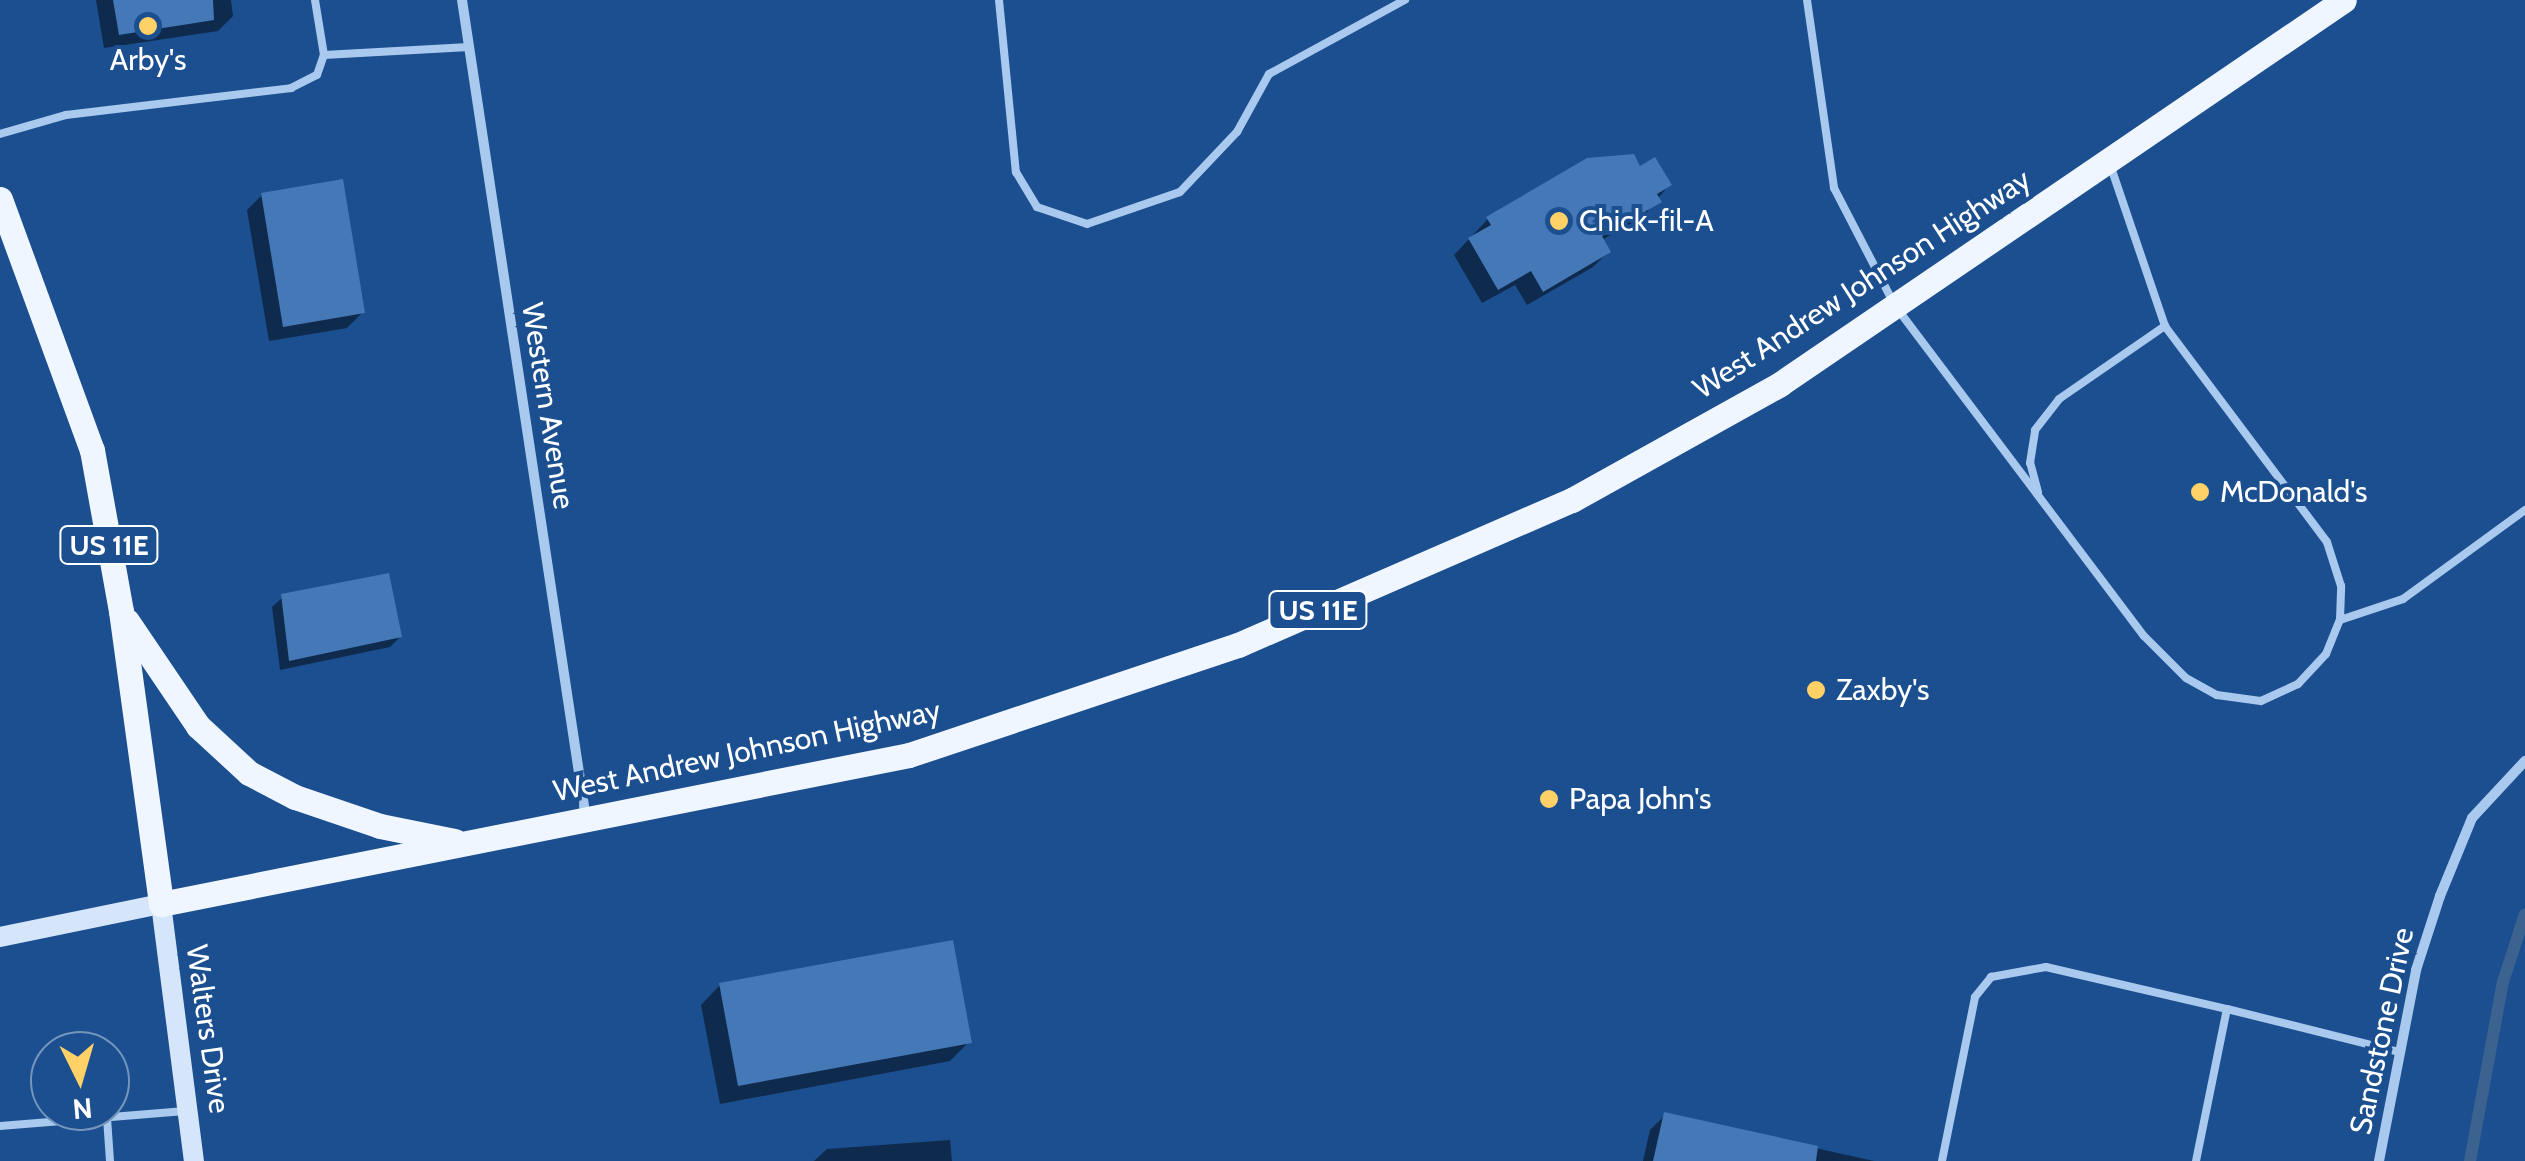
<!DOCTYPE html>
<html>
<head>
<meta charset="utf-8">
<style>
	body { margin:0 }
	#map { position:relative; width:2525px; height:1161px; overflow:hidden; background:#1b4f8f; font-family:Cabin,sans-serif }
	div>[style] { position:absolute }
	.shadow>* { inset:0; background:#0007 }
	.stream>* { height:12px; margin:-6px; padding:0 6px; transform-origin:6px; border-radius:6px; background:#3c6290 }
	.building>* { inset:0; background:#4478b7 }
	.lane>* { height:8px; margin:-4px; padding:0 4px; transform-origin:4px; border-radius:4px; background:#a9c9ee }
	.street>* { height:10px; margin:-5px; padding:0 5px; transform-origin:5px; border-radius:5px; background:#a9c9ee }
	.secondary>* { height:20px; margin:-10px; padding:0 10px; transform-origin:10px; border-radius:10px; background:#d6e6fa }
	.primary>* { height:25px; margin:-12.5px; padding:0 12.5px; transform-origin:12.5px; border-radius:12.5px; background:#f0f6ff }
	.dots>* { width:28px; height:28px; translate:-50% -50%; box-sizing:border-box; border:5px solid #1b4f8f; border-radius:50% }
	span { translate:-50% -50%; white-space:nowrap; text-align:center; line-height:1.15; -webkit-text-stroke:8px #1b4f8f; paint-order:stroke }
	.shield-label span { padding:2px 8px; background:#1b4f8f; border:2px solid; border-radius:8px; -webkit-text-stroke-width:0 }
	.shield-label { font-size:28px; color:#fff; font-weight:700 }
	.poi-label { font-size:30px; color:#fff }
	.left { translate:0 -50%; text-align:left }
	.street-label { font-size:30px; color:#fff }
	.north { position:absolute; left:30px; top:1031px; width:100px; height:100px; box-sizing:border-box; background:#1b4f8f; border:2px solid #7695bc; border-radius:50%; rotate:175deg; font-size:28px; font-weight:700; line-height:40px; text-align:center; color:#fff }
	.north::after { content:''; display:block; margin:auto; width:35px; height:45px; background:#ffd166; clip-path:polygon(50% 0,100% 100%,50% 72%,0 100%) }
</style>
</head>
<body>
<div id="map">
	<div class="shadow">
		<i style="clip-path:polygon(96px 0,231px 0,233px 16px,218px 31px,104px 48px)"></i>
		<i style="clip-path:polygon(1639px 169px,1669px 185px,1643px 217px,1602px 240px,1608px 252px,1593px 267px,1527px 305px,1515px 285px,1482px 303px,1454px 255px,1488px 219px)"></i>
		<i style="clip-path:polygon(262px 195px,363px 312px,347px 328px,269px 341px,247px 210px)"></i>
		<i style="clip-path:polygon(283px 597px,400px 637px,390px 647px,280px 670px,272px 607px)"></i>
		<i style="clip-path:polygon(720px 985px,969px 1042px,950px 1061px,720px 1104px,701px 1005px)"></i>
		<i style="clip-path:polygon(1665px 1115px,1874px 1161px,1643px 1161px,1650px 1130px)"></i>
		<i style="clip-path:polygon(950px 1140px,952px 1161px,814px 1161px,827px 1149px)"></i>
	</div>
	<div class="stream">
		<i style="left:2470px;top:1161px;width:182px;rotate:-79.6deg"></i>
		<i style="left:2503px;top:982px;width:71px;rotate:-72.1deg"></i>
	</div>
	<div class="building">
		<i style="clip-path:polygon(113px 0,213px 0,214px 20px,119px 35px)"></i>
		<i style="clip-path:polygon(1634px 154px,1640px 166px,1655px 157px,1672px 185px,1657px 194px,1662px 202px,1602px 236px,1611px 252px,1543px 292px,1531px 271px,1498px 290px,1468px 238px,1491px 225px,1486px 217px,1587px 158px)"></i>
		<i style="clip-path:polygon(343px 179px,365px 313px,283px 327px,261px 193px)"></i>
		<i style="clip-path:polygon(389px 573px,402px 637px,289px 661px,281px 594px)"></i>
		<i style="clip-path:polygon(953px 940px,972px 1043px,738px 1086px,719px 983px)"></i>
		<i style="clip-path:polygon(1664px 1112px,1818px 1146px,1816px 1161px,1653px 1161px)"></i>
	</div>
	<div class="lane">
		<i style="left:999px;top:0;width:173px;rotate:84.4deg"></i>
		<i style="left:1016px;top:172px;width:41px;rotate:59deg"></i>
		<i style="left:1037px;top:207px;width:53px;rotate:18.8deg"></i>
		<i style="left:1087px;top:224px;width:98px;rotate:-19deg"></i>
		<i style="left:1180px;top:192px;width:83px;rotate:-46.5deg"></i>
		<i style="left:1237px;top:132px;width:66px;rotate:-61.1deg"></i>
		<i style="left:1269px;top:74px;width:155px;rotate:-28.6deg"></i>
		<i style="left:1807px;top:0;width:190px;rotate:81.8deg"></i>
		<i style="left:1834px;top:188px;width:126px;rotate:62.6deg"></i>
		<i style="left:324px;top:55px;width:145px;rotate:-3.2deg"></i>
		<i style="left:0;top:134px;width:69px;rotate:-16.1deg"></i>
		<i style="left:66px;top:115px;width:227px;rotate:-6.8deg"></i>
		<i style="left:291px;top:88px;width:29px;rotate:-27deg"></i>
		<i style="left:317px;top:75px;width:21px;rotate:-71deg"></i>
		<i style="left:324px;top:55px;width:56px;rotate:-99.3deg"></i>
		<i style="left:1899px;top:311px;width:407px;rotate:53deg"></i>
		<i style="left:2144px;top:636px;width:59px;rotate:45deg"></i>
		<i style="left:2186px;top:678px;width:35px;rotate:29deg"></i>
		<i style="left:2217px;top:695px;width:44px;rotate:7.8deg"></i>
		<i style="left:2261px;top:701px;width:41px;rotate:-24.7deg"></i>
		<i style="left:2298px;top:684px;width:41px;rotate:-47deg"></i>
		<i style="left:2326px;top:654px;width:37px;rotate:-68deg"></i>
		<i style="left:2340px;top:620px;width:34px;rotate:-88deg"></i>
		<i style="left:2341px;top:586px;width:46px;rotate:-107.7deg"></i>
		<i style="left:2327px;top:542px;width:270px;rotate:-126.9deg"></i>
		<i style="left:2165px;top:326px;width:171px;rotate:-108.8deg"></i>
		<i style="left:2038px;top:492px;width:30px;rotate:-105deg"></i>
		<i style="left:2030px;top:463px;width:33px;rotate:-81deg"></i>
		<i style="left:2035px;top:430px;width:39px;rotate:-52deg"></i>
		<i style="left:2059px;top:399px;width:129px;rotate:-34.6deg"></i>
		<i style="left:2340px;top:620px;width:66px;rotate:-18.4deg"></i>
		<i style="left:2403px;top:599px;width:151px;rotate:-36.1deg"></i>
		<i style="left:107px;top:1118px;width:43px;rotate:86deg"></i>
		<i style="left:0;top:1126px;width:186px;rotate:-4.6deg"></i>
		<i style="left:1942px;top:1161px;width:167px;rotate:-78.6deg"></i>
		<i style="left:1975px;top:997px;width:26px;rotate:-51deg"></i>
		<i style="left:1991px;top:977px;width:56px;rotate:-10.3deg"></i>
		<i style="left:2046px;top:967px;width:186px;rotate:13.1deg"></i>
		<i style="left:2196px;top:1161px;width:155px;rotate:-78.5deg"></i>
		<i style="left:2227px;top:1009px;width:178px;rotate:14deg"></i>
	</div>
	<div class="street">
		<i style="left:462px;top:0;width:828px;rotate:81.39deg"></i>
		<i style="left:2379px;top:1161px;width:195px;rotate:-79deg"></i>
		<i style="left:2416px;top:970px;width:78px;rotate:-72deg"></i>
		<i style="left:2440px;top:896px;width:84px;rotate:-67.7deg"></i>
		<i style="left:2472px;top:818px;width:78px;rotate:-47.1deg"></i>
	</div>
	<div class="secondary">
		<i style="left:0;top:937px;width:164px;rotate:-11.6deg"></i>
		<i style="left:161px;top:904px;width:259px;rotate:82.7deg"></i>
	</div>
	<div class="primary">
		<i style="left:0;top:199px;width:267px;rotate:69.9deg"></i>
		<i style="left:92px;top:450px;width:164px;rotate:79.8deg"></i>
		<i style="left:121px;top:611px;width:296px;rotate:82.2deg"></i>
		<i style="left:161px;top:904px;width:763px;rotate:-11.27deg"></i>
		<i style="left:909px;top:755px;width:347px;rotate:-18.5deg"></i>
		<i style="left:1238px;top:645px;width:364px;rotate:-23.5deg"></i>
		<i style="left:1572px;top:500px;width:238px;rotate:-29.1deg"></i>
		<i style="left:1780px;top:384px;width:682px;rotate:-34.25deg"></i>
		<i style="left:127px;top:621px;width:127px;rotate:55.9deg"></i>
		<i style="left:198px;top:726px;width:69px;rotate:42.7deg"></i>
		<i style="left:249px;top:773px;width:52px;rotate:27.6deg"></i>
		<i style="left:295px;top:797px;width:90px;rotate:18.8deg"></i>
		<i style="left:380px;top:826px;width:76px;rotate:11.3deg"></i>
	</div>
	<div class="dots">
		<i style="left:148px;top:26px;background:#ffd166"></i>
		<i style="left:1559px;top:221px;background:#ffd166"></i>
		<i style="left:2200px;top:492px;background:#ffd166"></i>
		<i style="left:1816px;top:690px;background:#ffd166"></i>
		<i style="left:1549px;top:799px;background:#ffd166"></i>
	</div>
	<div class="shield-label">
		<span style="left:109px;top:545px">US 11E</span>
		<span style="left:1318px;top:610px">US 11E</span>
	</div>
	<div class="poi-label">
		<span style="left:148px;top:60px">Arby's</span>
		<span class="left" style="left:1579px;top:221px">Chick-fil-A</span>
		<span class="left" style="left:2220px;top:492px">McDonald's</span>
		<span class="left" style="left:1836px;top:690px">Zaxby's</span>
		<span class="left" style="left:1569px;top:799px">Papa John's</span>
	</div>
	<div class="street-label">
		<span style="left:1862px;top:284px;rotate:-33deg">West Andrew Johnson Highway</span>
		<span style="left:548px;top:406px;rotate:81deg">Western Avenue</span>
		<span style="left:747px;top:751px;rotate:-12deg">West Andrew Johnson Highway</span>
		<span style="left:208px;top:1029px;rotate:82deg">Walters Drive</span>
		<span style="left:2382px;top:1031px;rotate:-78deg">Sandstone Drive</span>
	</div>
	<div class="north">N</div>
</div>
</body>
</html>
